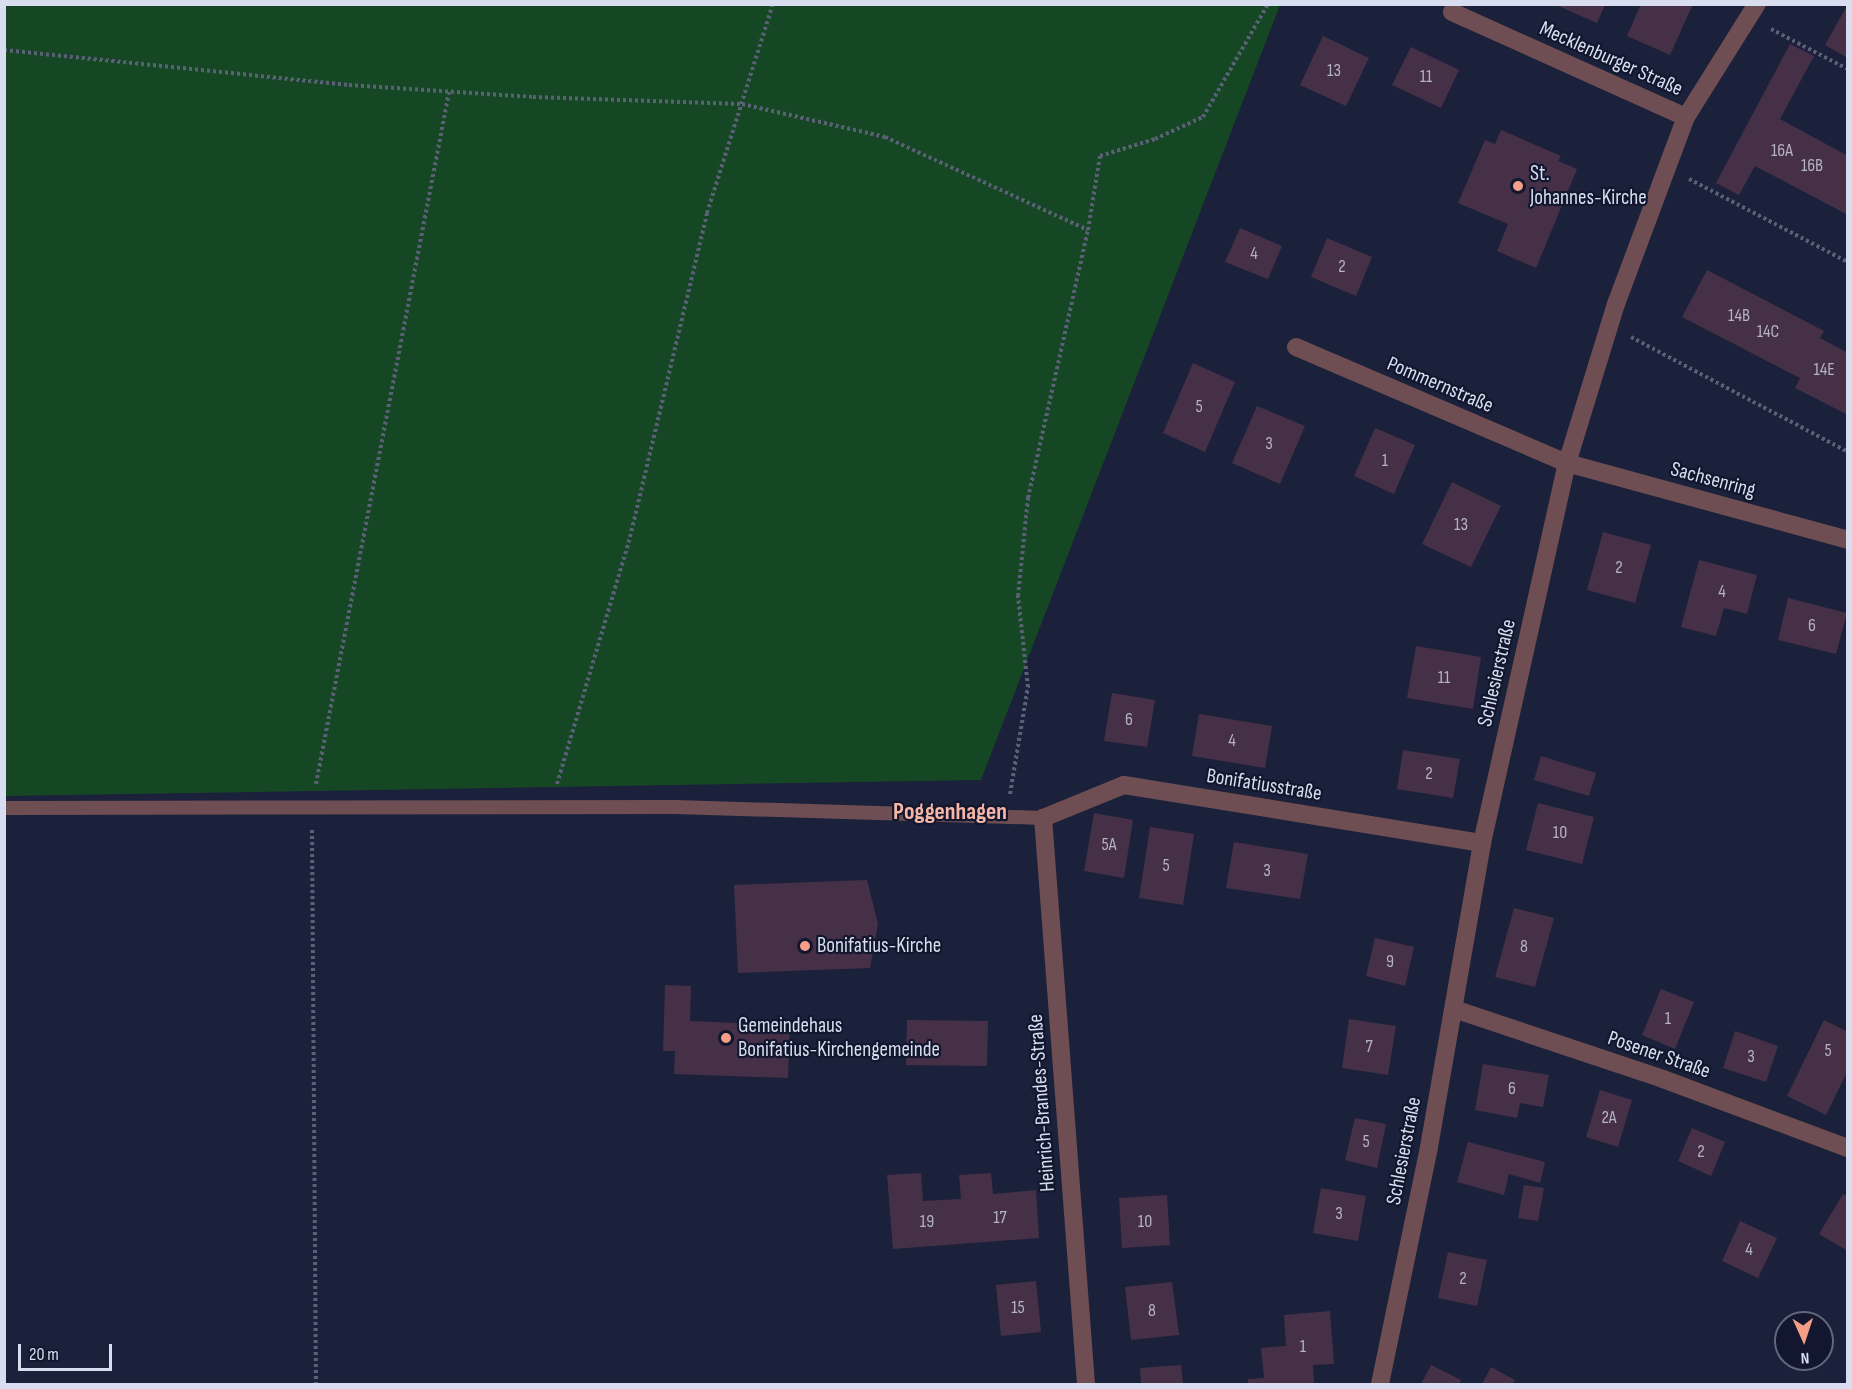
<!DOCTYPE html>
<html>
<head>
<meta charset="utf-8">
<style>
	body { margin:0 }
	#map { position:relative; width:1852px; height:1389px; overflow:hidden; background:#1b213a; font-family:"Sofia Sans Condensed",sans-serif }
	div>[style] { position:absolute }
	.green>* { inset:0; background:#164725 }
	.building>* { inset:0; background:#463047 }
	.path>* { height:4px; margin-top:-2px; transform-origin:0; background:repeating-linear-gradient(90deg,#5a6076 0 3px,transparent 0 6px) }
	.lane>* { height:14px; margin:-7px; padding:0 7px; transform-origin:7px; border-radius:7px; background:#6e4e52 }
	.street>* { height:18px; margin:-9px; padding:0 9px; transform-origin:9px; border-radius:9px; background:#6e4e52 }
	.dots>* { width:16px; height:16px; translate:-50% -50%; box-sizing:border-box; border:3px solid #12172f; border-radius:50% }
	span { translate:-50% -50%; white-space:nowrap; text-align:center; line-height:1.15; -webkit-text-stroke:4.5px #12172f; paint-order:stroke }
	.number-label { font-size:18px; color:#b4b2c5 }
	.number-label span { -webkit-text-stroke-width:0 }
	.street-label { font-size:21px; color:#d8deef }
	.poi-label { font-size:21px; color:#d8deef }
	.left { translate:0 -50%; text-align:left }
	.quarter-label { font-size:24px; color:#f8b7a6; font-weight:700 }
	.frame { position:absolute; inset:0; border:6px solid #d8deef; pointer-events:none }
	.north { position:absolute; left:1774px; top:1311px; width:60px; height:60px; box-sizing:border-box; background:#12172f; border:2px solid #61677c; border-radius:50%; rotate:177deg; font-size:16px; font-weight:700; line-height:24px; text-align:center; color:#d8deef }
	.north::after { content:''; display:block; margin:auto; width:21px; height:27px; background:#f49e88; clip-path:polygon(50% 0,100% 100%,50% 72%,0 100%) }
	.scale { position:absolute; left:18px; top:1344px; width:94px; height:27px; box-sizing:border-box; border:3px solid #d8deef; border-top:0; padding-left:8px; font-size:18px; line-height:21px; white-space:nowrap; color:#d8deef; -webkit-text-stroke:4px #12172f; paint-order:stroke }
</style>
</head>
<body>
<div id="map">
	<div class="green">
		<i style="clip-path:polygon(4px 5px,5px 4px,1280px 5px,981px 780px,5px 796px)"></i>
	</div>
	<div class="building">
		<i style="clip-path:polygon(1641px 4px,1693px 4px,1670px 55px,1627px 36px)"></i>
		<i style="clip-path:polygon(1848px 4px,1848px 58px,1825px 45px)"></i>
		<i style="clip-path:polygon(1556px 5px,1605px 5px,1597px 23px)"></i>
		<i style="clip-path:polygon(1323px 36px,1369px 58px,1346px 106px,1300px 85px)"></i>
		<i style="clip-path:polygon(1790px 44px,1814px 56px,1780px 119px,1848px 156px,1848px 215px,1755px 166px,1739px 195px,1716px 183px)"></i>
		<i style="clip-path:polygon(1411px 47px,1459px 70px,1441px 108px,1392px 85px)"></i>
		<i style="clip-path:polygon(1501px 130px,1561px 156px,1558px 161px,1577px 169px,1536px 268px,1497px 251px,1508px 224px,1458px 203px,1485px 140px,1495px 144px)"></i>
		<i style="clip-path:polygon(1240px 228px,1282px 246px,1268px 279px,1225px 262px)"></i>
		<i style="clip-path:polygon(1327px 238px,1372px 257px,1356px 296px,1311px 277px)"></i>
		<i style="clip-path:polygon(1707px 270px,1824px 331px,1820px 338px,1848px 353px,1848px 415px,1795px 388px,1800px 378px,1682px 317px)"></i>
		<i style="clip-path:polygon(1193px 363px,1235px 382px,1205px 452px,1163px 433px)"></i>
		<i style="clip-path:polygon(1257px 406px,1305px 426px,1280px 484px,1232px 463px)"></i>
		<i style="clip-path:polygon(1375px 428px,1415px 445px,1394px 494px,1354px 476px)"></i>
		<i style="clip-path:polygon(1452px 482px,1501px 506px,1471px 567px,1422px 544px)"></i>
		<i style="clip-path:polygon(1603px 532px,1651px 545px,1635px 603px,1587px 590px)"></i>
		<i style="clip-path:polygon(1699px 560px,1757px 575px,1747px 614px,1724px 608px,1716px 636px,1681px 627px)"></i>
		<i style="clip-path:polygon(1788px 598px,1847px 613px,1836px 654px,1778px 640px)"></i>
		<i style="clip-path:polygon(1416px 646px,1481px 657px,1473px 709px,1407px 698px)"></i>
		<i style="clip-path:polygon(1112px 693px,1155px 700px,1147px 747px,1104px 741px)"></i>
		<i style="clip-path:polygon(1199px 714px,1272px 726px,1265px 768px,1192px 756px)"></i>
		<i style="clip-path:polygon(1403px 750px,1460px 759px,1453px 798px,1397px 789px)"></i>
		<i style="clip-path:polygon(1541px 756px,1596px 773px,1589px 796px,1534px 780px)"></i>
		<i style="clip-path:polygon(1538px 803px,1594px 817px,1582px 864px,1526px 850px)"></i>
		<i style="clip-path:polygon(1094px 813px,1133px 820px,1124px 878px,1084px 871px)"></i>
		<i style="clip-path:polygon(1150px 827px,1194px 834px,1183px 905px,1139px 898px)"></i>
		<i style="clip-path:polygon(1234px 842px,1308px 854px,1300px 899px,1226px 888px)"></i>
		<i style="clip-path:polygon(867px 880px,878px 924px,870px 968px,738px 973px,734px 885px)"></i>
		<i style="clip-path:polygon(1514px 908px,1554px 918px,1535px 987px,1495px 977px)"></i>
		<i style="clip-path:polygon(1375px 938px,1414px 947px,1405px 986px,1366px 976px)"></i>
		<i style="clip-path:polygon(665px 985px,691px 986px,690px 1021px,790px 1025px,788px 1078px,674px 1074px,675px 1051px,663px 1051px)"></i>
		<i style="clip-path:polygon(1661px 989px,1694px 1002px,1675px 1049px,1642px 1035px)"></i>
		<i style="clip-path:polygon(1349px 1019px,1396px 1026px,1388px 1075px,1342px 1068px)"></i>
		<i style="clip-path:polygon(907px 1020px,988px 1021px,987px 1066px,906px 1065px)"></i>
		<i style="clip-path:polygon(1824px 1020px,1848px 1032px,1848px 1070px,1826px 1115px,1787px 1096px)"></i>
		<i style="clip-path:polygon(1735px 1031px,1778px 1046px,1766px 1082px,1723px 1068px)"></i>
		<i style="clip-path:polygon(1483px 1064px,1549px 1075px,1543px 1107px,1520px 1103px,1517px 1118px,1475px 1110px)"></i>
		<i style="clip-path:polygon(1600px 1090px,1632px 1100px,1618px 1147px,1586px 1137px)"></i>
		<i style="clip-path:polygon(1355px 1118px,1386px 1124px,1377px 1168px,1345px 1160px)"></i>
		<i style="clip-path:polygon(1692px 1128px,1725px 1142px,1711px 1176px,1678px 1161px)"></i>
		<i style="clip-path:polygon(1468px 1142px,1545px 1162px,1540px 1183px,1509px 1174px,1504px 1195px,1457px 1182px)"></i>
		<i style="clip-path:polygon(921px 1173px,923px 1201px,961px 1199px,959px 1175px,991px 1173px,993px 1194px,1036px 1190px,1039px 1238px,893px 1249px,887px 1175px)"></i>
		<i style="clip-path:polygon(1524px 1185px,1544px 1188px,1538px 1221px,1518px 1218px)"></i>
		<i style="clip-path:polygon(1321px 1188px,1366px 1196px,1358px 1241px,1313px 1233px)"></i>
		<i style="clip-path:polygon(1843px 1194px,1848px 1197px,1848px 1251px,1819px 1234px)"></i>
		<i style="clip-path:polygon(1167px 1195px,1170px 1245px,1122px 1248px,1119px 1198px)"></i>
		<i style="clip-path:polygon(1740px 1221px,1777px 1238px,1758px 1278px,1722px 1261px)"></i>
		<i style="clip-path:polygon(1448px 1252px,1487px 1260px,1477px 1306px,1438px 1298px)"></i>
		<i style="clip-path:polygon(1036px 1281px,1041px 1332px,1001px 1336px,996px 1285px)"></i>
		<i style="clip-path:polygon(1172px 1282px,1179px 1335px,1131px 1340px,1125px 1287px)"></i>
		<i style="clip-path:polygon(1330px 1311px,1334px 1364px,1313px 1365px,1314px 1384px,1248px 1384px,1248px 1379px,1264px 1378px,1261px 1348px,1286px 1346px,1284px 1315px)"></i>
		<i style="clip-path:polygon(1181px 1365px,1183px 1384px,1141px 1384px,1140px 1368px)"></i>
		<i style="clip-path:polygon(1431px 1365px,1461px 1380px,1459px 1384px,1421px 1384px)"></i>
		<i style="clip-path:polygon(1491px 1367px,1515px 1380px,1513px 1384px,1482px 1384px)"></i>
	</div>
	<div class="path">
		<i style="left:1771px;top:29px;width:87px;rotate:27.5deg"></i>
		<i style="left:4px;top:50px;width:347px;rotate:5.8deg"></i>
		<i style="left:349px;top:85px;width:184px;rotate:3.7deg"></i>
		<i style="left:533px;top:97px;width:209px;rotate:1.9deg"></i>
		<i style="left:742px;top:104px;width:147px;rotate:13deg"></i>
		<i style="left:885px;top:137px;width:223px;rotate:24.6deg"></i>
		<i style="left:1689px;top:179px;width:179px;rotate:27.6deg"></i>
		<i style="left:1631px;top:337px;width:246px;rotate:27.9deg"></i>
		<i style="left:316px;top:784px;width:705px;rotate:-79.12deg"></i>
		<i style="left:557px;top:784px;width:258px;rotate:-73.5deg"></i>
		<i style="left:630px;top:537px;width:333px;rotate:-76.6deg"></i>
		<i style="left:707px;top:213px;width:219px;rotate:-72.5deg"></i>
		<i style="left:1010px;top:794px;width:109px;rotate:-80.5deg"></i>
		<i style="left:1028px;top:687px;width:92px;rotate:-96.3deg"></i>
		<i style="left:1018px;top:596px;width:99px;rotate:-84.2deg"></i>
		<i style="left:1028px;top:498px;width:275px;rotate:-77.4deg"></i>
		<i style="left:1088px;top:230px;width:75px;rotate:-80.8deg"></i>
		<i style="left:1100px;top:156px;width:58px;rotate:-17.2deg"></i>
		<i style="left:1155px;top:139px;width:53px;rotate:-24.6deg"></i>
		<i style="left:1203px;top:117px;width:130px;rotate:-60.1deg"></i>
		<i style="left:312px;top:830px;width:554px;rotate:89.59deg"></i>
	</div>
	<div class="lane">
		<i style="left:4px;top:808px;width:671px;rotate:-0.09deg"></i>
		<i style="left:675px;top:807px;width:368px;rotate:1.7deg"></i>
	</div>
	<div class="street">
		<i style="left:1452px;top:12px;width:256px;rotate:24.2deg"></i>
		<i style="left:1296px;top:347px;width:295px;rotate:23.2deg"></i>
		<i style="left:1567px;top:463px;width:291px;rotate:15.3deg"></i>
		<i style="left:1454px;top:1009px;width:220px;rotate:18.5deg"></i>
		<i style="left:1663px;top:1079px;width:197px;rotate:20.5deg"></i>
		<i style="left:1086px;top:1384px;width:568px;rotate:-94.34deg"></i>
		<i style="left:1043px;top:818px;width:87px;rotate:-22.2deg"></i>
		<i style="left:1124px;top:785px;width:363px;rotate:9.2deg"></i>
		<i style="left:1380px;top:1384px;width:242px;rotate:-78.3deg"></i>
		<i style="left:1429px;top:1147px;width:309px;rotate:-80.1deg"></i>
		<i style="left:1482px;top:843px;width:389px;rotate:-77.4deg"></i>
		<i style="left:1567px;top:463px;width:166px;rotate:-72.9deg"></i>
		<i style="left:1616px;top:304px;width:200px;rotate:-69.5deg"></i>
		<i style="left:1686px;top:117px;width:133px;rotate:-57.9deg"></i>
	</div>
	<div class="dots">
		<i style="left:1518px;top:186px;background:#f49e88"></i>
		<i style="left:805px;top:946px;background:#f49e88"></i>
		<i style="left:726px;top:1038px;background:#f49e88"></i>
	</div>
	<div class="number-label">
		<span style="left:1334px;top:71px">13</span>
		<span style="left:1426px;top:77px">11</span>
		<span style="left:1782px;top:151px">16A</span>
		<span style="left:1812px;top:166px">16B</span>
		<span style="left:1254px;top:254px">4</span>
		<span style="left:1342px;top:267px">2</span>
		<span style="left:1739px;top:316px">14B</span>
		<span style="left:1768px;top:332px">14C</span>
		<span style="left:1824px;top:370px">14E</span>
		<span style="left:1199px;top:407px">5</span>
		<span style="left:1269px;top:444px">3</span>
		<span style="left:1385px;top:461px">1</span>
		<span style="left:1461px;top:525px">13</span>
		<span style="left:1619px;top:568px">2</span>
		<span style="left:1722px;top:592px">4</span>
		<span style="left:1812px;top:626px">6</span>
		<span style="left:1444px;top:678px">11</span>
		<span style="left:1129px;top:720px">6</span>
		<span style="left:1232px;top:741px">4</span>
		<span style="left:1429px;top:774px">2</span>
		<span style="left:1560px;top:833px">10</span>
		<span style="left:1109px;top:845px">5A</span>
		<span style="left:1166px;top:866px">5</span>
		<span style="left:1267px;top:871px">3</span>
		<span style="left:1524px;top:947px">8</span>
		<span style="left:1390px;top:962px">9</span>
		<span style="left:1668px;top:1019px">1</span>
		<span style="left:1369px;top:1047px">7</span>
		<span style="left:1828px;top:1051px">5</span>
		<span style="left:1751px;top:1057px">3</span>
		<span style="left:1512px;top:1089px">6</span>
		<span style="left:1609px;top:1118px">2A</span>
		<span style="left:1366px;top:1142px">5</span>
		<span style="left:1701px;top:1152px">2</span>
		<span style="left:1339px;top:1214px">3</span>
		<span style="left:1000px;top:1218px">17</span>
		<span style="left:927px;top:1222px">19</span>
		<span style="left:1145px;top:1222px">10</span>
		<span style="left:1749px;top:1250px">4</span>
		<span style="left:1463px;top:1279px">2</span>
		<span style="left:1018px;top:1308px">15</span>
		<span style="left:1152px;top:1311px">8</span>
		<span style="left:1303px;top:1347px">1</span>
	</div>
	<div class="street-label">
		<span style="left:1611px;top:59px;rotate:24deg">Mecklenburger Straße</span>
		<span style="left:1440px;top:385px;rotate:23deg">Pommernstraße</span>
		<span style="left:1713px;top:480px;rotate:15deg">Sachsenring</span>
		<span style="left:1497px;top:673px;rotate:-77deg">Schlesierstraße</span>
		<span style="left:1264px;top:785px;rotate:9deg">Bonifatiusstraße</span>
		<span style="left:1659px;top:1055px;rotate:19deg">Posener Straße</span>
		<span style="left:1042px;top:1103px;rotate:-94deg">Heinrich-Brandes-Straße</span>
		<span style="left:1404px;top:1151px;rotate:-79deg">Schlesierstraße</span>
	</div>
	<div class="poi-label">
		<span class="left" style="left:1530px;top:186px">St.<br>Johannes-Kirche</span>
		<span class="left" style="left:817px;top:946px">Bonifatius-Kirche</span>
		<span class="left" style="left:738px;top:1038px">Gemeindehaus<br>Bonifatius-Kirchengemeinde</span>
	</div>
	<div class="quarter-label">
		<span style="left:950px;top:812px">Poggenhagen</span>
	</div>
	<div class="frame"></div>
	<div class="north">N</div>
	<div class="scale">20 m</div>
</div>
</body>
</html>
